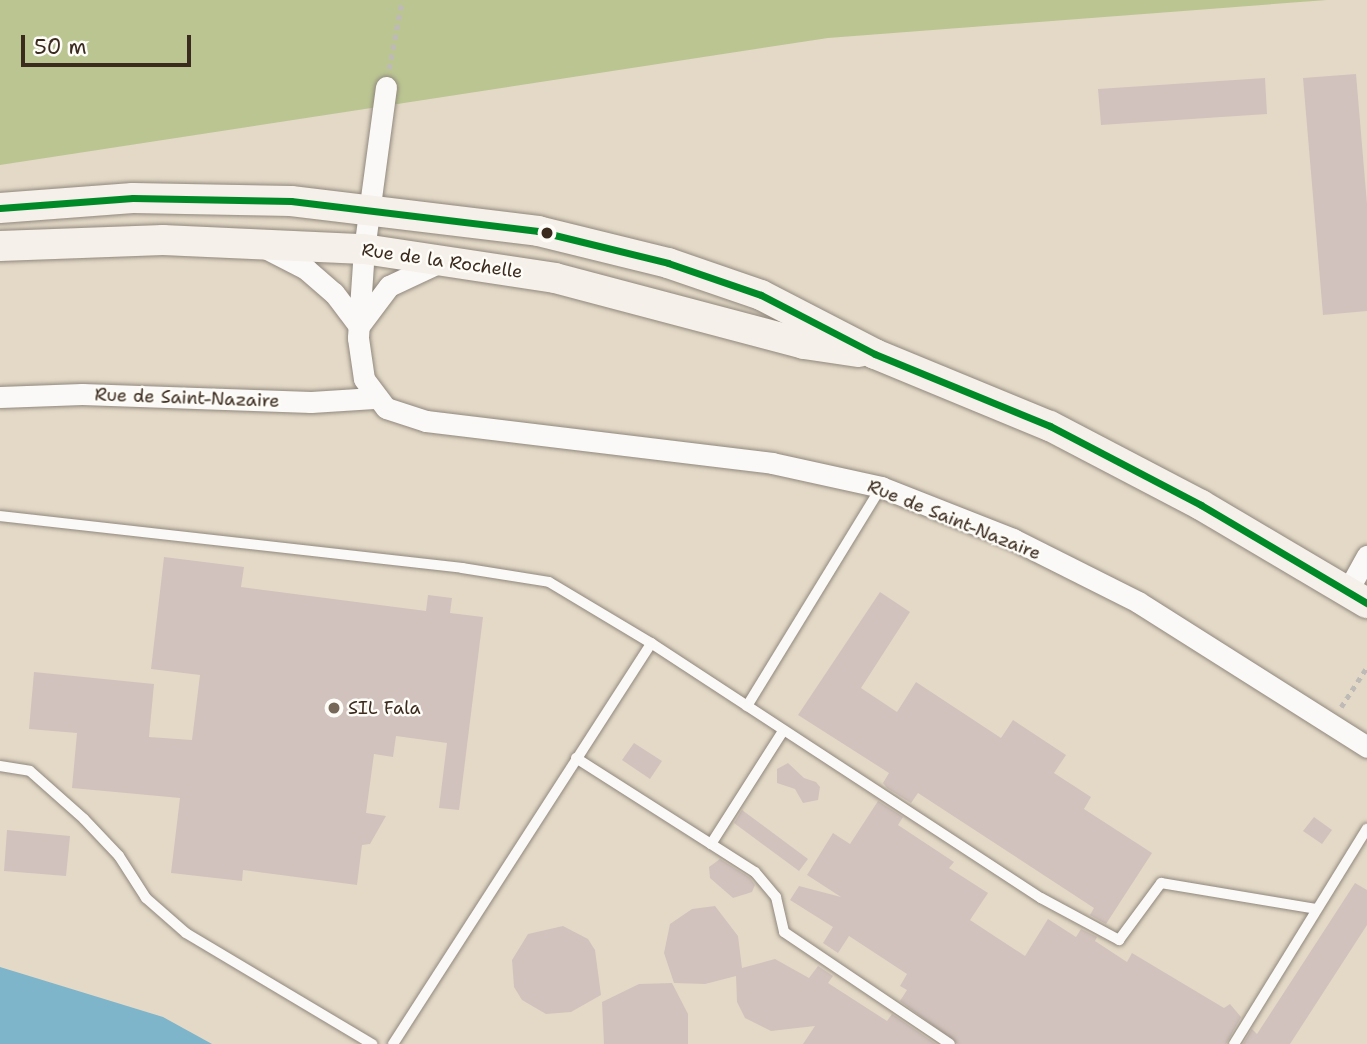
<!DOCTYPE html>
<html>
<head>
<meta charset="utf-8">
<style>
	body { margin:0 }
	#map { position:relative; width:1367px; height:1044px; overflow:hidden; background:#e4d9c7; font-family:"Shantell Sans",sans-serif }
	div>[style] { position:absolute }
	.forest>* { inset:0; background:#bbc592 }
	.water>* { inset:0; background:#7eb5cb }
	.building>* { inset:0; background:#d1c2bd }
	.path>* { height:4.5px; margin-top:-2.25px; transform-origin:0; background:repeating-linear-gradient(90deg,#bebab6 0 5px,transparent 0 10px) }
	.roads { filter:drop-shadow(0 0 2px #90887d) drop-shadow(0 0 2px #90887d) }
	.service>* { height:10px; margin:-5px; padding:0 5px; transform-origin:5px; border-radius:5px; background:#fbf9f7 }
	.minor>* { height:21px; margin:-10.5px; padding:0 10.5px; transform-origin:10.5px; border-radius:10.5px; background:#fbf9f7 }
	.secondary>* { height:30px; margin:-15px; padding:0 15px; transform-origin:15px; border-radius:15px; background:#f5f0e9 }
	.bus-1>* { height:7px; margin:-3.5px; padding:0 3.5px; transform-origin:3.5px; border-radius:3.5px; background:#008a27 }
	.dots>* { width:19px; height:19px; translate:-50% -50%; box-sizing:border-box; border:4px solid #fdfcf7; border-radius:50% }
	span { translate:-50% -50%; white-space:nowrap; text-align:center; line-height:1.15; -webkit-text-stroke:5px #fdfcf7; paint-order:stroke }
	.street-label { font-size:18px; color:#3b2a1e }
	.poi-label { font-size:18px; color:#3b2a1e }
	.left { translate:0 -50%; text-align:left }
	.scale { position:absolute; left:21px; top:35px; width:170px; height:32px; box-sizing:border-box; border:4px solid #3b2a1e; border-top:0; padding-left:9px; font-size:21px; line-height:24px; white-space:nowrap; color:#3b2a1e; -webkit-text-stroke:5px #fdfcf7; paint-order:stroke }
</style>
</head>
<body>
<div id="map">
	<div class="forest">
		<i style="clip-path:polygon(0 0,1327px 0,828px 38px,0 165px)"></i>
	</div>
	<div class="water">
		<i style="clip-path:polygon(0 967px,163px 1017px,212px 1044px,0 1044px)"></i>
	</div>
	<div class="building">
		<i style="clip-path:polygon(1356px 74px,1367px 204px,1367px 311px,1323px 315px,1303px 78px)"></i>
		<i style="clip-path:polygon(1265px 78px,1267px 114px,1101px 125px,1098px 89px)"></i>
		<i style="clip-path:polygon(164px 557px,244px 567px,241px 587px,426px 611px,428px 595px,452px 598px,450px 613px,483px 617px,459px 810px,439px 808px,447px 743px,396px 736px,393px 757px,374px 754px,366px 813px,386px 816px,370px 844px,362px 845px,357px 885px,243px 870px,242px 881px,171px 873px,180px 798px,72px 788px,77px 733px,29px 729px,34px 672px,154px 684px,149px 737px,192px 740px,200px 675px,151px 669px)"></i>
		<i style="clip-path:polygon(880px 592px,910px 612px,861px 688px,897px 712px,916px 682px,1001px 738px,1013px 720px,1066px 755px,1054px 773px,1091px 797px,1084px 809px,1152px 853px,1106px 924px,1090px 915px,1094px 908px,918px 793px,911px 803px,887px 788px,883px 783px,889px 773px,798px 715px)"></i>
		<i style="clip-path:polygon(634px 743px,662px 761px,650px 779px,622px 760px)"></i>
		<i style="clip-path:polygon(788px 763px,804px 778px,816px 782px,820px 787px,818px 800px,803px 803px,795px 789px,777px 783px,777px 769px)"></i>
		<i style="clip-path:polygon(878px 801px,903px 817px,898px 825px,954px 862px,949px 868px,988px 893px,970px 920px,1025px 956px,1048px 919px,1076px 937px,1081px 929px,1097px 937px,1095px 941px,1127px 962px,1132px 953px,1224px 1008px,1230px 1004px,1241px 1017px,1226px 1044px,958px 1044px,900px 1001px,907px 990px,900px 986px,907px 974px,849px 936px,838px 953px,823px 943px,833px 927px,790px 900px,799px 886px,841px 897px,807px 875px,833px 833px,850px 844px)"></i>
		<i style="clip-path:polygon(742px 810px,808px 859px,799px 871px,734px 823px)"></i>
		<i style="clip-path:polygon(1314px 817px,1332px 830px,1322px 844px,1303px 831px)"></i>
		<i style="clip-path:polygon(7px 830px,70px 836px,66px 876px,4px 871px)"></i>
		<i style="clip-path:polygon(720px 859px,750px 878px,755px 885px,752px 892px,733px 898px,710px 878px,709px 867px)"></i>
		<i style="clip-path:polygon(1355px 883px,1367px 890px,1367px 925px,1290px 1044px,1243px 1044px,1252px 1029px,1257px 1034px)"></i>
		<i style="clip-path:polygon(715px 906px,738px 936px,742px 968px,775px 959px,809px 978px,818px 966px,833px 976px,828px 983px,887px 1021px,892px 1014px,936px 1044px,803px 1044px,815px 1026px,771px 1031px,745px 1018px,737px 1002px,736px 976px,705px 984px,674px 983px,664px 953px,670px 924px,692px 909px)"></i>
		<i style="clip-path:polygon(563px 926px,588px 939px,595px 950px,601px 995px,571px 1012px,546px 1014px,522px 1000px,514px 987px,512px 960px,528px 934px)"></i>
		<i style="clip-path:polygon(672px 983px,688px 1014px,688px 1044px,604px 1044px,602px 1002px,639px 984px)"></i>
	</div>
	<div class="path">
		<i style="left:389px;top:69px;width:70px;rotate:-79.3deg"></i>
		<i style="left:1341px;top:707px;width:48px;rotate:-57deg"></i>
	</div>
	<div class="roads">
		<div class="service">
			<i style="left:0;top:516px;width:465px;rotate:6.4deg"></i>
			<i style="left:462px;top:568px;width:88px;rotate:9.1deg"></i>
			<i style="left:549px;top:582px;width:119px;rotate:30.9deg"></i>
			<i style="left:651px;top:643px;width:466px;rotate:33.2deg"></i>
			<i style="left:1041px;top:898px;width:89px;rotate:28.3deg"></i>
			<i style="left:1119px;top:940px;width:71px;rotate:-53.6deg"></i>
			<i style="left:1161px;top:883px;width:157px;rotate:9.5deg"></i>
			<i style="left:747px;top:706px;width:257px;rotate:-58.5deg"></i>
			<i style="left:576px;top:758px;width:160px;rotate:32.5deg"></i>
			<i style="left:711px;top:844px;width:134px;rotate:-57.5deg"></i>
			<i style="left:0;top:766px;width:30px;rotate:9deg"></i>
			<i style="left:30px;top:771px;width:72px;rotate:41.6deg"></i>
			<i style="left:84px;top:819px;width:51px;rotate:46.6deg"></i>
			<i style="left:119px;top:856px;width:50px;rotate:57.3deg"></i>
			<i style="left:146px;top:898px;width:53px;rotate:41.2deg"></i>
			<i style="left:186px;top:933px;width:217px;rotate:30.8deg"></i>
			<i style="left:711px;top:844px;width:52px;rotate:32.5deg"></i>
			<i style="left:755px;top:872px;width:33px;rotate:50deg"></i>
			<i style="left:776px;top:897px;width:36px;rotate:77deg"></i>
			<i style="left:784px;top:932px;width:200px;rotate:34deg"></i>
			<i style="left:393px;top:1044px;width:477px;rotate:-57.2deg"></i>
			<i style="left:1234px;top:1044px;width:253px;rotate:-58.3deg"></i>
		</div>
		<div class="minor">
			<i style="left:386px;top:87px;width:163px;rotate:97.7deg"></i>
			<i style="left:364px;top:249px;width:89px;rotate:93.9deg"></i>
			<i style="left:358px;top:338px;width:41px;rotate:81.7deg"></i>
			<i style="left:364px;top:379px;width:36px;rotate:53deg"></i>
			<i style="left:386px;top:408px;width:42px;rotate:18deg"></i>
			<i style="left:426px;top:421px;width:349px;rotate:6.9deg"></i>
			<i style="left:772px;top:463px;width:112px;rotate:12.4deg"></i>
			<i style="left:881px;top:487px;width:142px;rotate:21.5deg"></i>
			<i style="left:1013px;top:539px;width:140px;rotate:26.7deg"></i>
			<i style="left:1138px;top:602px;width:271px;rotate:32.3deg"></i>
			<i style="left:265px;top:248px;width:46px;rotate:27.1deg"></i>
			<i style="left:306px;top:269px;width:37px;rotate:41deg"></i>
			<i style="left:334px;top:293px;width:41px;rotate:52.9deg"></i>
			<i style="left:359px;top:326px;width:50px;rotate:-53.1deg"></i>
			<i style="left:389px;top:286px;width:56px;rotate:-25.2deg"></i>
			<i style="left:0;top:397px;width:82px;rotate:-2.1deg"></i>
			<i style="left:82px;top:394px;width:229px;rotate:2deg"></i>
			<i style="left:311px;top:402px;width:63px;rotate:-3.6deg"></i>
			<i style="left:1348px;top:590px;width:39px;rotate:-61deg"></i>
		</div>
		<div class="secondary">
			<i style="left:0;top:208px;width:133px;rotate:-4.3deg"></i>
			<i style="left:133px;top:198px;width:158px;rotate:1.1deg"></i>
			<i style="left:291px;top:201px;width:249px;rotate:6.9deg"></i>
			<i style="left:538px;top:231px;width:134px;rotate:13.8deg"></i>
			<i style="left:668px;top:263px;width:98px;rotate:19deg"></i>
			<i style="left:761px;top:295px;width:128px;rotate:27.4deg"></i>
			<i style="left:875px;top:354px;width:189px;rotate:22.4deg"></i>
			<i style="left:1050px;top:426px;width:170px;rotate:27.6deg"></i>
			<i style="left:1201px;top:505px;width:193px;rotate:30.6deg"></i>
			<i style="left:0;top:246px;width:163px;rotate:-2.1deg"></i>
			<i style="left:163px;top:240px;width:201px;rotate:2.6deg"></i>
			<i style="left:364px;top:249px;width:193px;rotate:8.6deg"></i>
			<i style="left:555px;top:278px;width:258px;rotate:14.8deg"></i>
			<i style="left:804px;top:344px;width:56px;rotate:8.3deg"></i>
		</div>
	</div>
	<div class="bus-1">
		<i style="left:0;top:208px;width:133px;rotate:-4.3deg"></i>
		<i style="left:133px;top:198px;width:158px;rotate:1.1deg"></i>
		<i style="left:291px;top:201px;width:249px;rotate:6.9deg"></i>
		<i style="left:538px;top:231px;width:134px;rotate:13.8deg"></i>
		<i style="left:668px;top:263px;width:98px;rotate:19deg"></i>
		<i style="left:761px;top:295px;width:128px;rotate:27.4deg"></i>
		<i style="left:875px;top:354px;width:189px;rotate:22.4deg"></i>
		<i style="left:1050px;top:426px;width:170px;rotate:27.6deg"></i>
		<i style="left:1201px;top:505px;width:193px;rotate:30.6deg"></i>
	</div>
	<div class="dots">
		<i style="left:547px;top:233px;background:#3b2a1e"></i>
		<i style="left:334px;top:708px;background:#766759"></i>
	</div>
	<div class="street-label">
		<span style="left:442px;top:261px;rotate:8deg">Rue de la Rochelle</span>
		<span style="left:187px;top:398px;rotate:2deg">Rue de Saint-Nazaire</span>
		<span style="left:954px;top:520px;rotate:22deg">Rue de Saint-Nazaire</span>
	</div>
	<div class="poi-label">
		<span class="left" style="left:348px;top:708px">SIL Fala</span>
	</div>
	<div class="scale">50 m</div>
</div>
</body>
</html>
